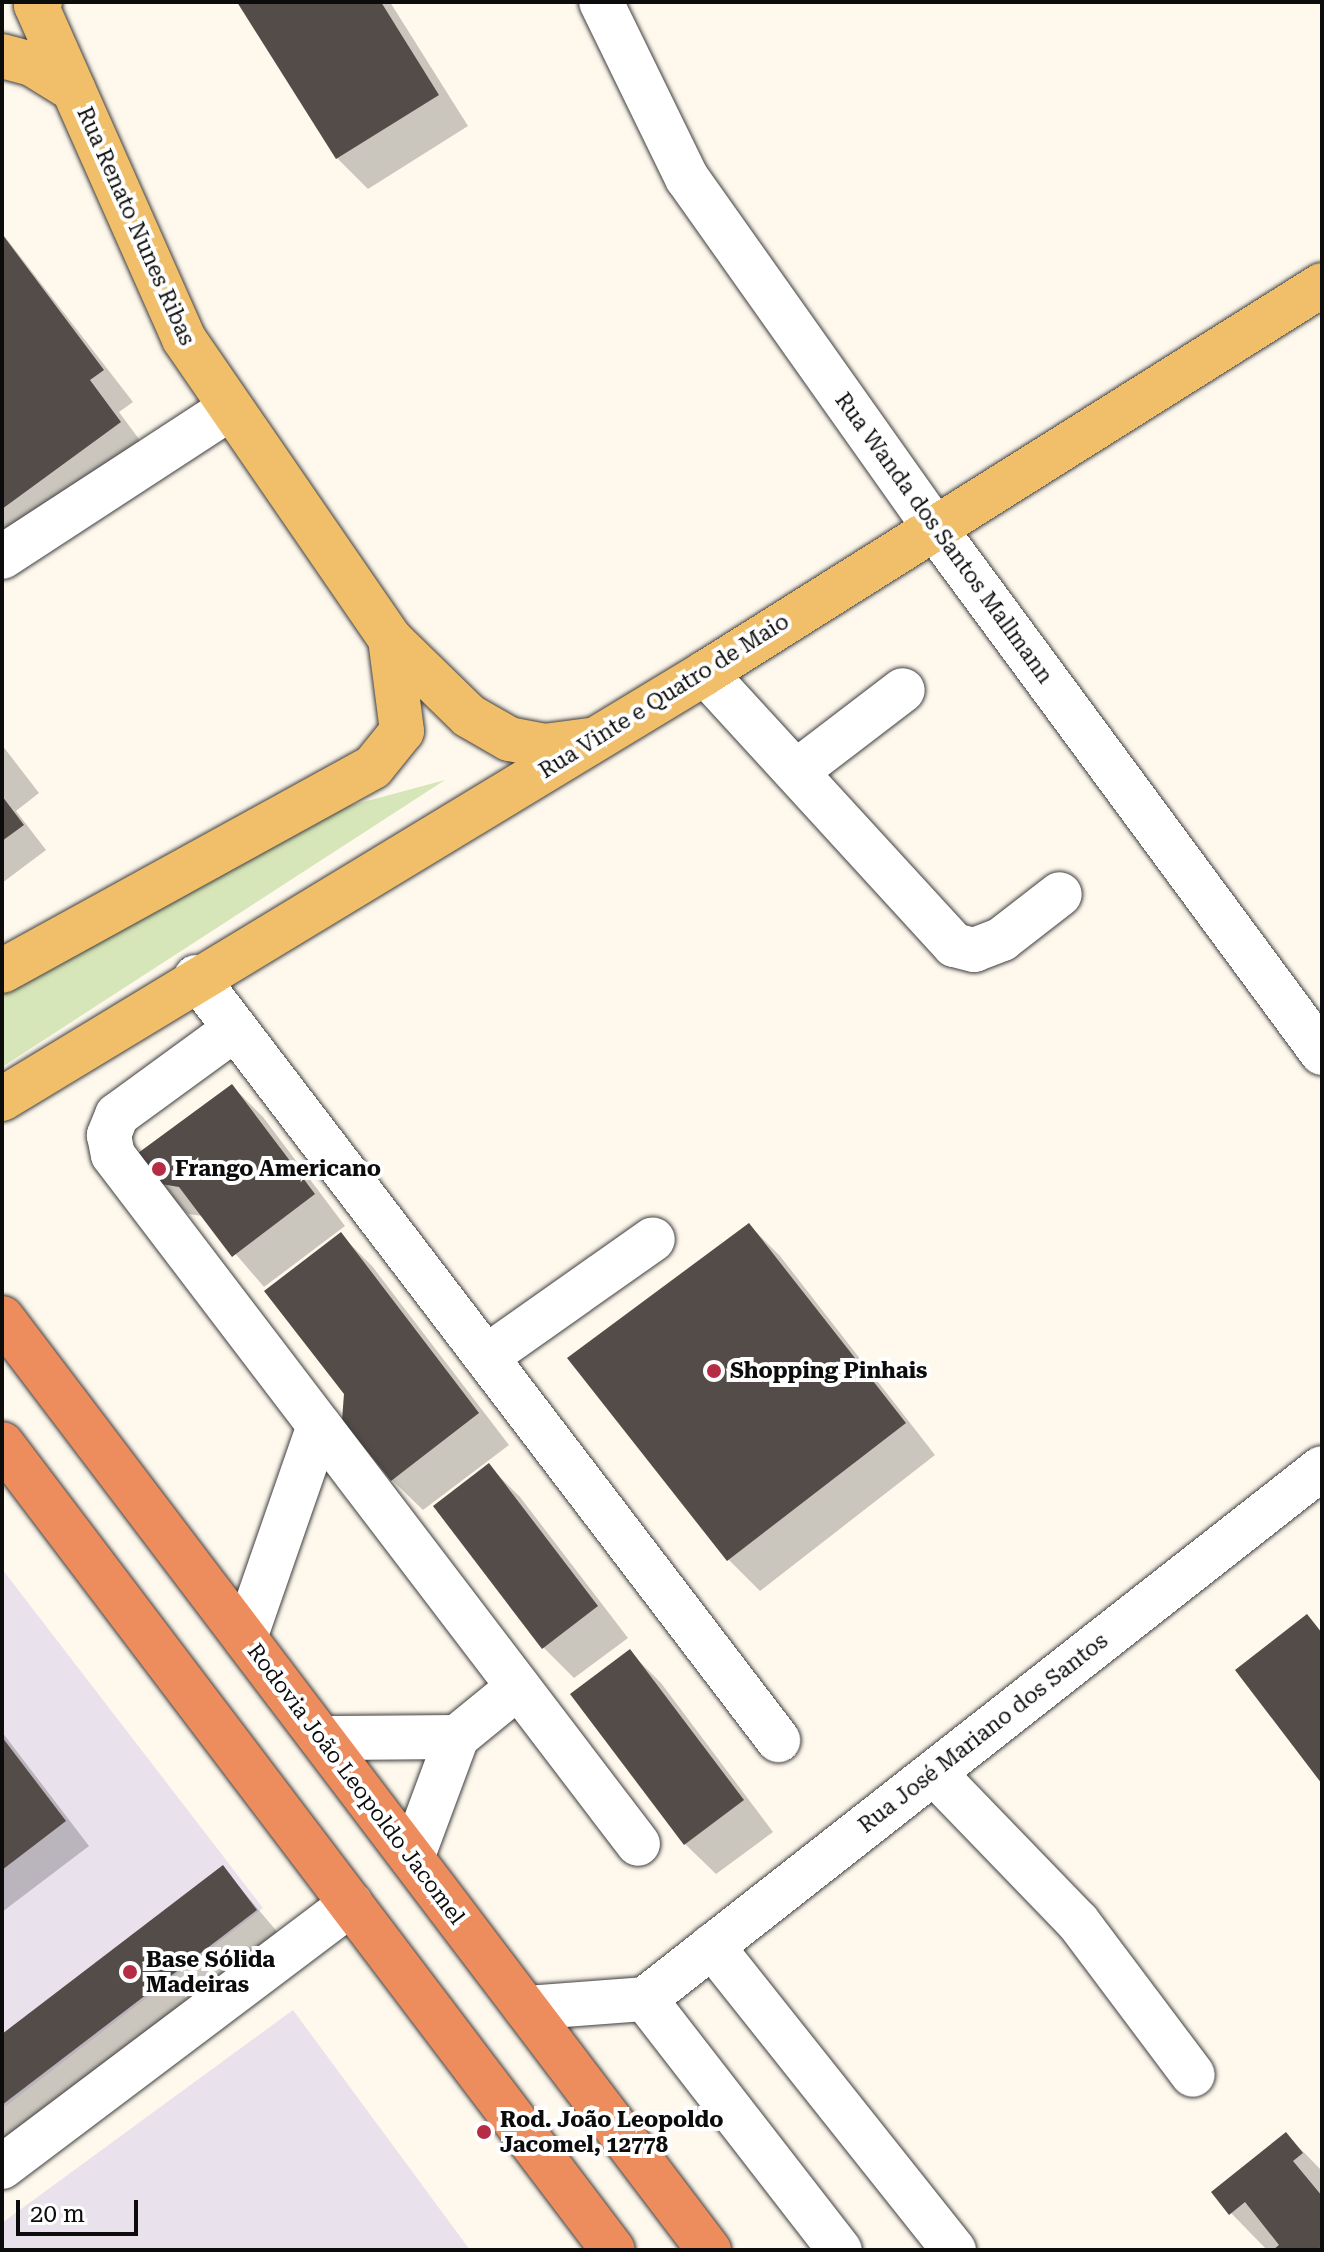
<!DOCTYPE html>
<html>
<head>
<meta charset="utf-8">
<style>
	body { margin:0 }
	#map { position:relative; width:1324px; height:2252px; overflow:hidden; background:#fef8ed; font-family:"Roboto Serif",serif }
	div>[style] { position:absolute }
	.industrial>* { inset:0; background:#e9e1eb }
	.green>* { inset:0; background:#d6e6b8 }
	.shadow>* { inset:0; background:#0003 }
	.building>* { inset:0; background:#544c49 }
	.roads { filter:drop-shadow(0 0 2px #3f3f3f) drop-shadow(0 0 2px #3f3f3f) }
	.minor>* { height:44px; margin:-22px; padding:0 22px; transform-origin:22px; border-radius:22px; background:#fff }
	.major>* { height:44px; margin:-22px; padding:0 22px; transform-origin:22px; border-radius:22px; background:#f1bf6a }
	.highway>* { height:44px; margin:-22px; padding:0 22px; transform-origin:22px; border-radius:22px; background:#ed8c5c }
	.dots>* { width:22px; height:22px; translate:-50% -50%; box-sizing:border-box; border:4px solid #fff; border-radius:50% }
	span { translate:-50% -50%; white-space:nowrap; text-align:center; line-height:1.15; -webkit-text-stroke:8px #fff; paint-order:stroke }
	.street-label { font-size:22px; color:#0c0c0c }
	.poi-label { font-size:22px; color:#0c0c0c; font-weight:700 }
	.left { translate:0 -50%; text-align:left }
	.frame { position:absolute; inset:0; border:4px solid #0c0c0c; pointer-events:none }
	.scale { position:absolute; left:16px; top:2200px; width:122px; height:36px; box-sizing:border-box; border:4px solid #0c0c0c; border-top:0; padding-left:10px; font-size:24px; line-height:28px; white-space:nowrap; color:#0c0c0c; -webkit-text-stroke:6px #fff; paint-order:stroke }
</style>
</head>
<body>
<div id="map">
	<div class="industrial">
		<i style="clip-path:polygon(2px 1569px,263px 1908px,2px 2109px)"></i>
		<i style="clip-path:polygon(293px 2010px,470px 2250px,2px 2250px,2px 2223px)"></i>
	</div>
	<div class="green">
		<i style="clip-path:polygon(445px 780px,2px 1067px,2px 988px,304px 818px)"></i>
	</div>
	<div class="shadow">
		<i style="clip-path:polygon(240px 2px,390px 2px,468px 126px,368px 189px,337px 158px)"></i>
		<i style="clip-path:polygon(2px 233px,133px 402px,119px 412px,150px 454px,2px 562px)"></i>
		<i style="clip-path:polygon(2px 745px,39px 793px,16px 811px,46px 850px,2px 883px)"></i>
		<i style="clip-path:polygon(232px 1086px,263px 1117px,345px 1226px,264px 1287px,203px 1216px,188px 1214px,156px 1182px)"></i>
		<i style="clip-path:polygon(749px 1225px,780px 1256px,935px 1455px,760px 1591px,729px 1560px,570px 1359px)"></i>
		<i style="clip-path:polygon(341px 1235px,372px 1266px,509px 1445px,423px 1510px,392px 1480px,346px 1394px)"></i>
		<i style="clip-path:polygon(489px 1466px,520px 1497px,628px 1638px,574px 1678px,543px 1647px)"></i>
		<i style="clip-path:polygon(630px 1652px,661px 1683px,773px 1832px,716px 1874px,685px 1844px)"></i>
		<i style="clip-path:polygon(2px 1732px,89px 1846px,2px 1912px)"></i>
		<i style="clip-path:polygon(223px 1868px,280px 1935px,2px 2147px,2px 2036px)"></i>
		<i style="clip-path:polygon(1286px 2134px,1322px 2171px,1322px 2250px,1267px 2250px,1231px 2213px)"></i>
	</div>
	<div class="building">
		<i style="clip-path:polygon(237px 2px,381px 2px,439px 95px,336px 159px)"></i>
		<i style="clip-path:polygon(2px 234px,104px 370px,90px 380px,121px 422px,2px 509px)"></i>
		<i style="clip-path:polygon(2px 796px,24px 825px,2px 841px)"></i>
		<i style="clip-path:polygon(232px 1084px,315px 1194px,232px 1257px,179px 1187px,155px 1183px,134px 1156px)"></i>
		<i style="clip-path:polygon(749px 1223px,906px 1423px,727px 1561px,567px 1358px)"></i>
		<i style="clip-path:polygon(341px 1232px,479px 1413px,391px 1481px,342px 1420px,344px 1394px,264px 1291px)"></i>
		<i style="clip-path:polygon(489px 1463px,598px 1606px,542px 1649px,433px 1506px)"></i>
		<i style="clip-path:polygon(1307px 1614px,1322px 1633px,1322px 1784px,1235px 1670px)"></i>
		<i style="clip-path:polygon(630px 1649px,744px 1800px,684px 1845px,570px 1694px)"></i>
		<i style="clip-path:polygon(2px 1737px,66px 1821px,2px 1870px)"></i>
		<i style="clip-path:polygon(223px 1865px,257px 1910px,2px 2105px,2px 2034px)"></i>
		<i style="clip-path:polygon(1286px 2132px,1303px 2153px,1293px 2161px,1322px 2196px,1322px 2246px,1317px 2250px,1273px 2250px,1279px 2245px,1245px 2202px,1229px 2215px,1211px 2192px)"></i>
	</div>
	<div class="roads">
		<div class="minor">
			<i style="left:601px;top:2px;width:196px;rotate:64deg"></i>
			<i style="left:687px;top:178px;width:426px;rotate:54.7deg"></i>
			<i style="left:933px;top:526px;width:655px;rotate:53.57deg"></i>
			<i style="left:2px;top:557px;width:271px;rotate:-33.1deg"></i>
			<i style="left:705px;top:673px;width:369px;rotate:47.5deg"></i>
			<i style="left:954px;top:945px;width:21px;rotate:14deg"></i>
			<i style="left:974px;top:950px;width:30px;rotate:-21deg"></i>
			<i style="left:1002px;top:939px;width:73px;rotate:-37.8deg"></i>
			<i style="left:797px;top:771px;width:133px;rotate:-37.4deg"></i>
			<i style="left:196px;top:977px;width:960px;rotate:52.66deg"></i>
			<i style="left:235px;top:1029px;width:146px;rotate:143.9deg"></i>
			<i style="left:117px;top:1115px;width:22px;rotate:112deg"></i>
			<i style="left:109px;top:1135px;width:20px;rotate:79deg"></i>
			<i style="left:113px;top:1155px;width:866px;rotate:52.69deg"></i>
			<i style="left:486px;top:1357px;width:204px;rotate:-35.2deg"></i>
			<i style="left:245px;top:1638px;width:225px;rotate:-70.8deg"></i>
			<i style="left:321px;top:1738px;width:136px;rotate:-0.4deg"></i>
			<i style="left:934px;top:1773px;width:207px;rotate:46deg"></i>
			<i style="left:1078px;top:1922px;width:191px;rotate:53.1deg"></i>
			<i style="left:412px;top:1858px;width:129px;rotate:-69.6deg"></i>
			<i style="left:457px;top:1737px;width:79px;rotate:-39.3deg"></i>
			<i style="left:712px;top:1946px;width:389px;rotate:51.5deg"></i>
			<i style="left:645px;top:1999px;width:860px;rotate:-38.11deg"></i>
			<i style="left:645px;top:1999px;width:318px;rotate:52.2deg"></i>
			<i style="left:526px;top:2008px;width:119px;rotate:-4.3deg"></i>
			<i style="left:2px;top:2167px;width:437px;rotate:-37deg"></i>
		</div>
		<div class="major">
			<i style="left:40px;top:2px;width:5px;rotate:143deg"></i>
			<i style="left:36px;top:5px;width:365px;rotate:66.1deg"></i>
			<i style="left:184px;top:339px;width:364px;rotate:55.5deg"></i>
			<i style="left:390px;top:639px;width:110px;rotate:44.3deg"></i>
			<i style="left:469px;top:716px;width:46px;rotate:29.9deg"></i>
			<i style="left:509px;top:739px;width:36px;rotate:11deg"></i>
			<i style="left:544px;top:746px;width:46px;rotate:-7.4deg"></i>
			<i style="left:2px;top:56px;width:31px;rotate:15deg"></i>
			<i style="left:32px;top:64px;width:49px;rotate:31.8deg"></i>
			<i style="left:2px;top:971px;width:423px;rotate:-28.8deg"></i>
			<i style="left:373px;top:767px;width:46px;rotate:-51.1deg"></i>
			<i style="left:402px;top:731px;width:93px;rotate:-97.4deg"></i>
			<i style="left:2px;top:1099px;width:822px;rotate:-31.21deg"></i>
			<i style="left:705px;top:673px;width:729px;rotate:-32.16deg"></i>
		</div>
		<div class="highway">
			<i style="left:2px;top:1318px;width:1170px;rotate:52.82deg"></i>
			<i style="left:2px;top:1444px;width:1011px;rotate:52.84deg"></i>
		</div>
	</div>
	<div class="dots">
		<i style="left:159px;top:1169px;background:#b52c44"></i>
		<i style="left:714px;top:1371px;background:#b52c44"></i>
		<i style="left:130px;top:1972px;background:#b52c44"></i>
		<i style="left:484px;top:2132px;background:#b52c44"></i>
	</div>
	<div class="street-label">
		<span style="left:136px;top:226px;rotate:66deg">Rua Renato Nunes Ribas</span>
		<span style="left:944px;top:538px;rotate:54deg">Rua Wanda dos Santos Mallmann</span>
		<span style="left:664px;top:696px;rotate:-32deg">Rua Vinte e Quatro de Maio</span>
		<span style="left:983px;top:1733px;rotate:-38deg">Rua José Mariano dos Santos</span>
		<span style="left:356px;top:1784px;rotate:53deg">Rodovia João Leopoldo Jacomel</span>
	</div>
	<div class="poi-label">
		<span class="left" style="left:175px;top:1169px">Frango Americano</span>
		<span class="left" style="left:730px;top:1371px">Shopping Pinhais</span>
		<span class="left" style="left:146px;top:1972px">Base Sólida<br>Madeiras</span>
		<span class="left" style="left:500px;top:2132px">Rod. João Leopoldo<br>Jacomel, 12778</span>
	</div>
	<div class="frame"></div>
	<div class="scale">20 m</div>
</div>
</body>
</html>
